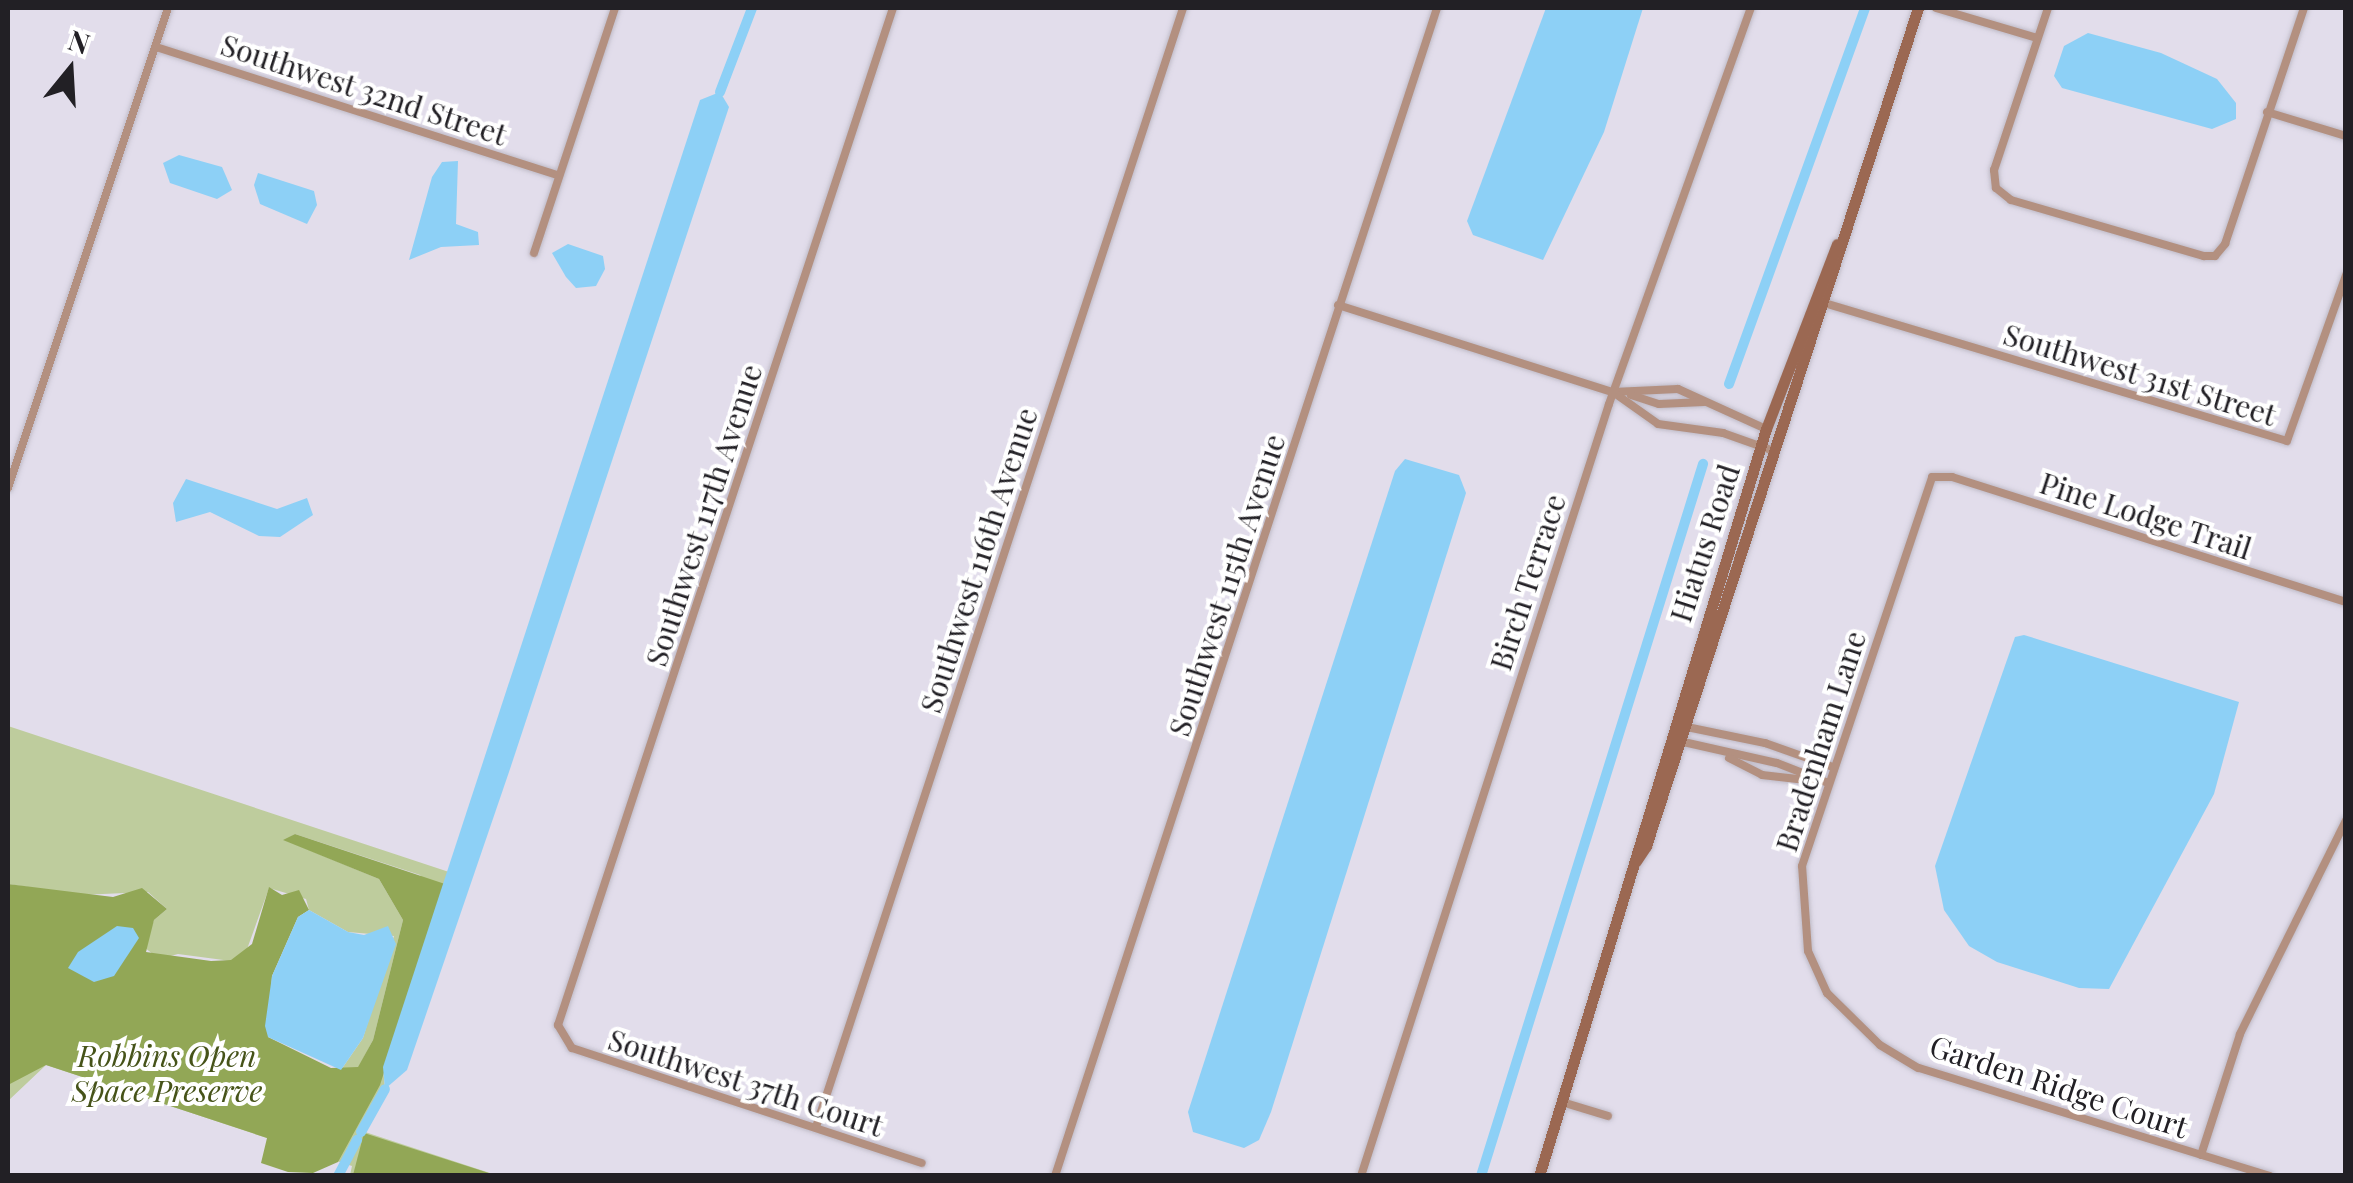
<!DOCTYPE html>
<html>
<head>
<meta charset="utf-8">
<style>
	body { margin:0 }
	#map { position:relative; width:2353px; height:1183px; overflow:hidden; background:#e2ddeb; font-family:"Playfair Display",serif }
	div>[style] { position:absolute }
	.green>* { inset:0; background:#becc9d }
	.forest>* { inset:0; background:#92a756 }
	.water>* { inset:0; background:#8dd0f6 }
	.canal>* { height:10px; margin:-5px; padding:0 5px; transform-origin:5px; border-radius:5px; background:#8dd0f6 }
	.roads { filter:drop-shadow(0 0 2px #bfbbc7) drop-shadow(0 0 2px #bfbbc7) }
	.street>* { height:8px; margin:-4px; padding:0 4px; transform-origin:4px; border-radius:4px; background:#b39080 }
	.secondary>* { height:11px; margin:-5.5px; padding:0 5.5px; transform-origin:5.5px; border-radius:5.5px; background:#9b6852 }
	span { translate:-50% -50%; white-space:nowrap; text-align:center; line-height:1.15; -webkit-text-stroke:8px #fff; paint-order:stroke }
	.street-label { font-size:30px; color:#222025 }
	.park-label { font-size:30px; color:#465319; font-style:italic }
	.frame { position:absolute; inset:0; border:10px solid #222025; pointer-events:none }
	.north { position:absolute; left:20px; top:20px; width:100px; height:100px; -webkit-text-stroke:8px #fff; paint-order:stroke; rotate:18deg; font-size:28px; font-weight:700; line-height:40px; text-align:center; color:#222025 }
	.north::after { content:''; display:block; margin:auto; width:35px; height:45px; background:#222025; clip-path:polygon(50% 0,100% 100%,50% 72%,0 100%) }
</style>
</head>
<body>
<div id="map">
	<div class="green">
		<i style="clip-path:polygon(8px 726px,449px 872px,383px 1067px,385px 1089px,362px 1131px,496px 1175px,350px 1175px,352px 1166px,46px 1065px,8px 1101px,8px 1016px,316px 1091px,370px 1067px,428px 888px,420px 875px,295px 834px,285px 840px,379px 879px,403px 920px,373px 1040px,358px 1068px,341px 1070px,363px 1038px,394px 936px,348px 932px,309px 910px,306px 899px,269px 888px,246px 952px,231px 961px,178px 954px,159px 959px,144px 947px,154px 920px,167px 909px,148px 892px,80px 895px,8px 884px)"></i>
	</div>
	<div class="forest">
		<i style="clip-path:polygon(295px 834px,445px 884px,380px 1085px,338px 1162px,313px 1173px,288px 1172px,261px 1163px,267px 1138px,46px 1065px,8px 1085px,8px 884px,113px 897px,142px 888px,167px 909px,154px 920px,146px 952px,211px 961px,231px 960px,252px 944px,269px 887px,282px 895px,299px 890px,309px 910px,298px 917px,272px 976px,268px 1037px,331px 1068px,358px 1067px,373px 1040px,403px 920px,379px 879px,283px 840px)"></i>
		<i style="clip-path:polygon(364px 1133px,495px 1175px,353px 1175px)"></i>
	</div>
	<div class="water">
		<i style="clip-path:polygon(1546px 8px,1643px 8px,1604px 132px,1543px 260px,1473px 235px,1467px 221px)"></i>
		<i style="clip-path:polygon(2088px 33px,2161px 53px,2217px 79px,2236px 103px,2236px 119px,2212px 129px,2062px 88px,2054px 76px,2064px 46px)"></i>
		<i style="clip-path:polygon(720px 92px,729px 107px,510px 769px,407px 1070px,385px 1089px,383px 1067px,700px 100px)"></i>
		<i style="clip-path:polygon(179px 155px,222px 167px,232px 190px,217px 199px,170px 183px,163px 163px)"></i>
		<i style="clip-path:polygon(458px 161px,456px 224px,478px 232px,479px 245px,441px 247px,409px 260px,432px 177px,442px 162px)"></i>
		<i style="clip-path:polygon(258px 173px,314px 191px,317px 205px,307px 224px,260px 204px,254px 185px)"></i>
		<i style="clip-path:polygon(568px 244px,603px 256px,605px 269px,596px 286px,576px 288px,566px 277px,552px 253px)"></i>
		<i style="clip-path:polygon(1405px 459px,1459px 475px,1466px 493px,1271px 1112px,1259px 1140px,1244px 1148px,1193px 1132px,1188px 1112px,1395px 471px)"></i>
		<i style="clip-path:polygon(186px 479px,277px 509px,307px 498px,313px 515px,280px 537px,259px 536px,210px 512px,176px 522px,173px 503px)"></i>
		<i style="clip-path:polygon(2024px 635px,2239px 702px,2214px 794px,2109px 989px,2079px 988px,1997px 962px,1969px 946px,1944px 910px,1935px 866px,2015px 637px)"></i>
		<i style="clip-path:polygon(309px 910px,348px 932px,364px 935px,388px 926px,396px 944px,363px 1038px,341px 1070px,268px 1037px,265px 1026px,272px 976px,298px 917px)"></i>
		<i style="clip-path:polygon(117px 926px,133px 928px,139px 938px,114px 976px,94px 982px,68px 968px,78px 952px)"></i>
	</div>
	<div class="canal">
		<i style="left:720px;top:92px;width:90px;rotate:-69.1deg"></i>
		<i style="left:1729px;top:384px;width:400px;rotate:-70.1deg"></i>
		<i style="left:361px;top:1132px;width:49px;rotate:-60.8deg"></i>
		<i style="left:338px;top:1176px;width:41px;rotate:-62.2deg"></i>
		<i style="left:1481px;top:1176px;width:746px;rotate:-72.68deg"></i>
	</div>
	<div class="roads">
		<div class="street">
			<i style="left:893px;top:8px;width:1071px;rotate:108.23deg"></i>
			<i style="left:558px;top:1025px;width:27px;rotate:59deg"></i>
			<i style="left:572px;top:1048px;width:368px;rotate:18.2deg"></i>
			<i style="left:1936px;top:8px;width:105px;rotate:16.5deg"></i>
			<i style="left:2048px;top:8px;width:171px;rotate:108.4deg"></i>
			<i style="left:1994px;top:170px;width:18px;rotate:84deg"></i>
			<i style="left:1996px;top:188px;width:19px;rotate:39deg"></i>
			<i style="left:2011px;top:200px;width:201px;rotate:16.2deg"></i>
			<i style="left:2204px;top:256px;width:11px"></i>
			<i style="left:2215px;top:256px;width:16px;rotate:-50deg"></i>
			<i style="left:2225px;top:244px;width:249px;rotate:-71.5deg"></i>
			<i style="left:156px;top:47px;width:422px;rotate:17.7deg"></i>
			<i style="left:2267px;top:112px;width:83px;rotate:16.9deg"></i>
			<i style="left:534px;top:253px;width:258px;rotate:-71.7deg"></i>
			<i style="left:1821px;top:302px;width:486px;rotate:16.6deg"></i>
			<i style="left:2287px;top:441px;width:176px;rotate:-70.4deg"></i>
			<i style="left:1338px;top:305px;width:288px;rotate:17.6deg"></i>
			<i style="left:1613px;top:392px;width:65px;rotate:-2.6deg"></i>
			<i style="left:1678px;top:389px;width:97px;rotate:24.4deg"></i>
			<i style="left:1613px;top:392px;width:55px;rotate:35.4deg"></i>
			<i style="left:1658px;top:424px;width:66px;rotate:7.9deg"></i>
			<i style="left:1723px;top:433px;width:54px;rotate:19.4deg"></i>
			<i style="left:1631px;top:395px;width:29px;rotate:18deg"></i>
			<i style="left:1659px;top:404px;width:45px;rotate:-2.5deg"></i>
			<i style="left:8px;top:488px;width:506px;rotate:-71.57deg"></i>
			<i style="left:1682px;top:726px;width:85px;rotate:11.6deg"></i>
			<i style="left:1765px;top:743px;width:72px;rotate:19.4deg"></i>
			<i style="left:1679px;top:741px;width:100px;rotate:12.7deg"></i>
			<i style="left:1777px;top:763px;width:55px;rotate:21.4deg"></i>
			<i style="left:1729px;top:758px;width:37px;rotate:27deg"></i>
			<i style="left:1762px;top:775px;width:53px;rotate:6.5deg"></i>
			<i style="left:1562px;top:1102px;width:48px;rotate:16.9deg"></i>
			<i style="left:816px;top:1127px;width:1178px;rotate:-71.84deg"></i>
			<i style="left:2201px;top:1155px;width:127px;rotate:-72.1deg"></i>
			<i style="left:2240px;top:1034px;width:239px;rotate:-63.6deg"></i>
			<i style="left:1055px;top:1176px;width:1229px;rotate:-71.89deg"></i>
			<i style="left:1361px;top:1176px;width:811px;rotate:-72.19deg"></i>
			<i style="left:1609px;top:404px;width:421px;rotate:-70.3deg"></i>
			<i style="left:2270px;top:1176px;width:368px;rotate:-162.9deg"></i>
			<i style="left:1918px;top:1068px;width:44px;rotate:-148.8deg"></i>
			<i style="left:1880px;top:1045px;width:74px;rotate:-135.5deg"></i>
			<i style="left:1827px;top:993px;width:46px;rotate:-114.3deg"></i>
			<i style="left:1808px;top:951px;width:85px;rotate:-94deg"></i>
			<i style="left:1802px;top:866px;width:410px;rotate:-71.5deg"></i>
			<i style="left:1932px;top:477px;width:20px"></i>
			<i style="left:1952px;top:477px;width:413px;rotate:17.6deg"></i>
		</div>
		<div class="secondary">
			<i style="left:1636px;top:861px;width:18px;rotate:-56deg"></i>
			<i style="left:1646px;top:846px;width:881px;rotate:-72.02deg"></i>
			<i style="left:1539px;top:1176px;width:781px;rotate:-73.1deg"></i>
			<i style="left:1766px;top:429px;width:198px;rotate:-69deg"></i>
		</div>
	</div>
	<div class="street-label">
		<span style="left:364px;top:89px;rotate:18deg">Southwest 32nd Street</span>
		<span style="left:2140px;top:374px;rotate:17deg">Southwest 31st Street</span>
		<span style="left:703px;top:515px;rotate:-72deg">Southwest 117th Avenue</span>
		<span style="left:2146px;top:515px;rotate:18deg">Pine Lodge Trail</span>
		<span style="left:1704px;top:543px;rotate:-72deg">Hiatus Road</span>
		<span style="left:978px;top:560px;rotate:-72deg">Southwest 116th Avenue</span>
		<span style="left:1527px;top:582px;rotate:-72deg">Birch Terrace</span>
		<span style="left:1226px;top:585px;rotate:-72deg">Southwest 115th Avenue</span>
		<span style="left:1820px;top:741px;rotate:-72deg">Bradenham Lane</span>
		<span style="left:746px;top:1082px;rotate:18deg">Southwest 37th Court</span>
		<span style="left:2059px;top:1086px;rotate:18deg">Garden Ridge Court</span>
	</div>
	<div class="park-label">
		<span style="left:167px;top:1072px">Robbins Open<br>Space Preserve</span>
	</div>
	<div class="frame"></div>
	<div class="north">N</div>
</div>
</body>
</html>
